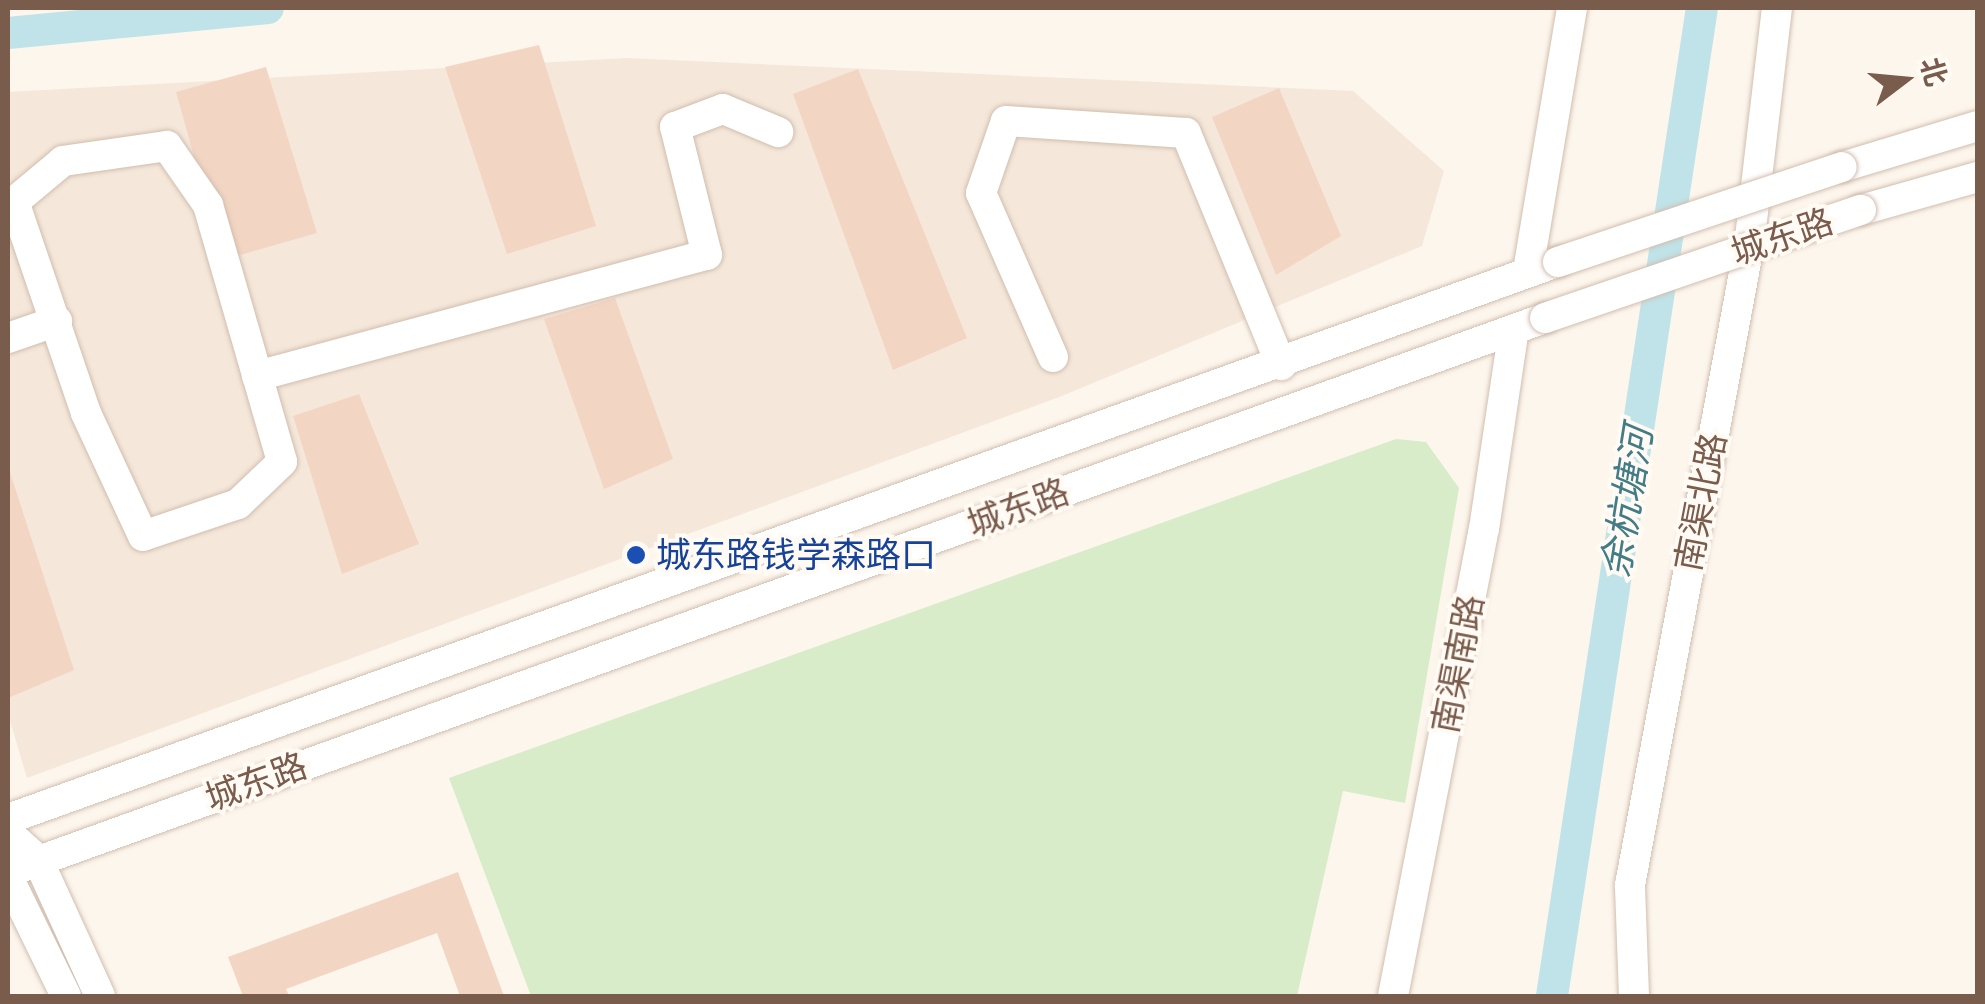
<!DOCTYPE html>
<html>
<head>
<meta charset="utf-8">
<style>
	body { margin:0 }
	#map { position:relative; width:1985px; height:1004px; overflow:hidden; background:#fdf6ec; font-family:Cabin,"Noto Sans SC",sans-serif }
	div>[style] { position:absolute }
	.residential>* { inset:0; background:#f5e8da }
	.green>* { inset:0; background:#d8ecc9 }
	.canal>* { height:32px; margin:-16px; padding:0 16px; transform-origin:16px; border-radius:16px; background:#bfe3e8 }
	.building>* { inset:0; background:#f3d5c3 }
	.roads { filter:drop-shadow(0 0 2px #d1beb0) drop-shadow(0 0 2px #d1beb0) }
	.minor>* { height:30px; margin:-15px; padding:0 15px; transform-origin:15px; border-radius:15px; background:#fff }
	.bridges { filter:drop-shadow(0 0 2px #d1beb0) drop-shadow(0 0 2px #d1beb0) }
	.minor-bridge>* { height:30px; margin:-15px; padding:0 15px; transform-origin:15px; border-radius:15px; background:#fff }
	.dots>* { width:28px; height:28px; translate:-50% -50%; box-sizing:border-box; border:5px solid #fffaf3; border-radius:50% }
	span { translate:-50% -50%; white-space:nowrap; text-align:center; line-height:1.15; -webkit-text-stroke:8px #fffaf3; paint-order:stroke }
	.street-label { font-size:35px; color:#7a5c4d }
	.transit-label { font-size:35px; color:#164399 }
	.left { translate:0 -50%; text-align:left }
	.water-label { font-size:38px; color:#437c86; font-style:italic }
	.frame { position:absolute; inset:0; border:10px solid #7a5c4d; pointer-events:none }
	.north { position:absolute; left:1855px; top:30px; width:100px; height:100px; -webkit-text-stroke:8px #fffaf3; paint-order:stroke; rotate:74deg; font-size:28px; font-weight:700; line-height:40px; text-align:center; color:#7a5c4d }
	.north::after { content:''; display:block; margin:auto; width:35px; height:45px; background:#7a5c4d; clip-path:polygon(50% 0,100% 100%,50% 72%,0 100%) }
</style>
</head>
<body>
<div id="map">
	<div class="residential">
		<i style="clip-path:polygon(627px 58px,1353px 91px,1444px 171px,1422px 246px,1062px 396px,27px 778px,8px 714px,8px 92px)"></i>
	</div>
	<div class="green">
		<i style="clip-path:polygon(1396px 439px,1426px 442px,1459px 488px,1405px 803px,1343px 791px,1297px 996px,531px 996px,449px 778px)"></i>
	</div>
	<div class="canal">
		<i style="left:8px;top:33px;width:261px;rotate:-5.5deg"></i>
		<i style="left:1552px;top:996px;width:999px;rotate:-81.37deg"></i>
	</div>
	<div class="building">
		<i style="clip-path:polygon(539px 45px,596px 226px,507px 254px,445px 67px)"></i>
		<i style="clip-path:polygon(266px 67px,317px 233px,223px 260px,176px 92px)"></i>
		<i style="clip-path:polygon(858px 69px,967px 338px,893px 370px,793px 94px)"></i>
		<i style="clip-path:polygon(1279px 88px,1341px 236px,1276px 275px,1212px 117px)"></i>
		<i style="clip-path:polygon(615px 298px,673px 459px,604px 489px,544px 319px)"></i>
		<i style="clip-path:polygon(359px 394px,419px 544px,342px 574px,293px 416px)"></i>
		<i style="clip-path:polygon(8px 466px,74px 670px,8px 698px)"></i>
		<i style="clip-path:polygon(458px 872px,504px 996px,460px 996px,437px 933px,286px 989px,289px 996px,243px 996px,228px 957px)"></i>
	</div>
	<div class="roads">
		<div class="minor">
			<i style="left:167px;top:146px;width:72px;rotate:55.2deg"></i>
			<i style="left:208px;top:205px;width:267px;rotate:73.9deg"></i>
			<i style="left:282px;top:462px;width:61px;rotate:136.3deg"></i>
			<i style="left:238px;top:504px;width:100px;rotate:161.4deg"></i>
			<i style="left:143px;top:536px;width:136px;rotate:-114.9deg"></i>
			<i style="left:86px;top:413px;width:223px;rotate:-108.8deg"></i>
			<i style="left:14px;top:202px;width:64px;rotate:-39.9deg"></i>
			<i style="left:63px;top:161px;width:105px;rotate:-8.2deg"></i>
			<i style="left:1842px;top:167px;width:142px;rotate:-16.8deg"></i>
			<i style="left:1861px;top:210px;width:122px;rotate:-15.8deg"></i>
			<i style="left:1528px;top:271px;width:267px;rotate:-80.5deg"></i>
			<i style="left:8px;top:338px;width:52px;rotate:-19.1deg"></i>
			<i style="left:1053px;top:357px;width:179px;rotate:-113.7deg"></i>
			<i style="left:981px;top:193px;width:76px;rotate:-70.9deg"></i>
			<i style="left:1006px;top:121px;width:180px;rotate:3.8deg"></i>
			<i style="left:1186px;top:133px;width:251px;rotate:67.7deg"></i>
			<i style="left:257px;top:376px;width:466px;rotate:-15.1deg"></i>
			<i style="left:707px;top:255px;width:132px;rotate:-104deg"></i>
			<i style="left:675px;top:127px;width:51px;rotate:-20.6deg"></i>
			<i style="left:723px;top:109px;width:60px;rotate:22.7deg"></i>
			<i style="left:8px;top:819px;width:1647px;rotate:-19.77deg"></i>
			<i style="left:8px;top:833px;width:40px;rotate:42deg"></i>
			<i style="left:38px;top:860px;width:149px;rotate:65.5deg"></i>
			<i style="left:8px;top:872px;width:1634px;rotate:-19.82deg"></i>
			<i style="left:8px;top:877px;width:132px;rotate:64deg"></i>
			<i style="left:1393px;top:996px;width:476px;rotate:-79deg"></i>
			<i style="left:1484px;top:529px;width:202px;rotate:-81.5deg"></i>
			<i style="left:1634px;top:996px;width:111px;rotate:-92.1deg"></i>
			<i style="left:1630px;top:885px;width:650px;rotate:-79.45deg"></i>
			<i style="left:1749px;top:246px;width:240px;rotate:-83.3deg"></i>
		</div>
	</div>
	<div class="bridges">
		<div class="minor-bridge">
			<i style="left:1558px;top:262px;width:299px;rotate:-18.5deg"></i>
			<i style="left:1545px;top:318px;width:334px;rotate:-18.9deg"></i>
		</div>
	</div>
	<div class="dots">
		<i style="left:636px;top:555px;background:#1a4fb4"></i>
	</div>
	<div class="street-label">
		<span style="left:1782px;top:237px;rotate:-19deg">城东路</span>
		<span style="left:1701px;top:502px;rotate:-79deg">南渠北路</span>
		<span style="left:1018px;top:508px;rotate:-20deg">城东路</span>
		<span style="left:1458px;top:664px;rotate:-79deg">南渠南路</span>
		<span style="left:256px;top:782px;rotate:-20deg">城东路</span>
	</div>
	<div class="transit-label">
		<span class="left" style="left:656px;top:555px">城东路钱学森路口</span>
	</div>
	<div class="water-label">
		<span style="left:1627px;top:502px;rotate:-81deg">余杭塘河</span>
	</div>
	<div class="frame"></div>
	<div class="north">北</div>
</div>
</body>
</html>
